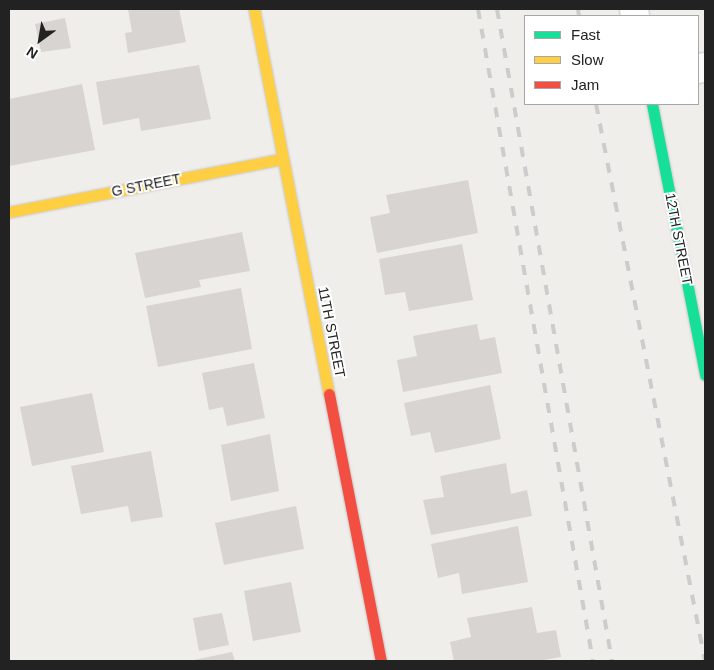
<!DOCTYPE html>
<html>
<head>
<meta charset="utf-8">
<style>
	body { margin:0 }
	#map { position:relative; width:714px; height:670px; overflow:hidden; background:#f0eeeb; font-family:Helvetica,sans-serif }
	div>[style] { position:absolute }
	.building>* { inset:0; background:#d7d4d2 }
	.roads { filter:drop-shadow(0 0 1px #c9c8c7) drop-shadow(0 0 1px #c9c8c7) }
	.street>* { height:28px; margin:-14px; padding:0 14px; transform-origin:14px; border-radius:14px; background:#fdfcfc }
	.fast>* { height:11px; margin:-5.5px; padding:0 5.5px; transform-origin:5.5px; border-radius:5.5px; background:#16e098 }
	.slow>* { height:11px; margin:-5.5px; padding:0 5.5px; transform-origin:5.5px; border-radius:5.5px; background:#ffcf43 }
	.jam>* { height:11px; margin:-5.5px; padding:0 5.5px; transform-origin:5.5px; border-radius:5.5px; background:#f24e42 }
	.rail>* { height:4px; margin-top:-2px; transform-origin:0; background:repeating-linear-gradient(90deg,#ccc 0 10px,transparent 0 20px) }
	span { translate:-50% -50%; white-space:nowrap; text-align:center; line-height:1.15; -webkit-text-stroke:4px #fff; paint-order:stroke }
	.street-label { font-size:14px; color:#222 }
	.frame { position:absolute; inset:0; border:10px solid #222; pointer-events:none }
	.legend { position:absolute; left:524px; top:15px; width:175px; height:90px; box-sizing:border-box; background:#fff; border:1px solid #a7a7a7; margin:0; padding:6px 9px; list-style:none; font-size:15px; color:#222 }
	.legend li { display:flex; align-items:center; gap:10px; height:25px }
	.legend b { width:25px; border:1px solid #a7a7a7 }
	.north { position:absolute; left:15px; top:15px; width:50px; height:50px; -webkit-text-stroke:4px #fff; paint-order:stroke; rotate:212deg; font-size:14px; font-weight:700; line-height:20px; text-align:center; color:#222 }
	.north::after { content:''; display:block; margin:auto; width:18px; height:22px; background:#222; clip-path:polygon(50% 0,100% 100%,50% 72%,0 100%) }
</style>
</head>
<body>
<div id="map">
	<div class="building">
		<i style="clip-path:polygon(128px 9px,179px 9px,186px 42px,128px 53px,125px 33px,132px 32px)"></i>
		<i style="clip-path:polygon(65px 18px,71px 48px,41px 52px,35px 24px)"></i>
		<i style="clip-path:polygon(199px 65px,211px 119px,141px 131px,139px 118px,103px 125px,96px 82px)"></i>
		<i style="clip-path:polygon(82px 84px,95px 150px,9px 166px,9px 99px)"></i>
		<i style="clip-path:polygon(468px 180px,478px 233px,377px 253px,370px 217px,390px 213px,386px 195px)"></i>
		<i style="clip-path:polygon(242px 232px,250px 271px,199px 280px,201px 287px,145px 298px,135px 253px)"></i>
		<i style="clip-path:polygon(462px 244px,473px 300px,409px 311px,405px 292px,385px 295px,379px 259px)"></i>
		<i style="clip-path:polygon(241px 288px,252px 349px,158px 367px,146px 306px)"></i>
		<i style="clip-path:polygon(477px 324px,480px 340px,495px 337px,502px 373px,403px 392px,397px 360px,417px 356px,413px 336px)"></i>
		<i style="clip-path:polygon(254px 363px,265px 418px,227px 426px,223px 407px,209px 410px,202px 373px)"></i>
		<i style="clip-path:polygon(490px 385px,501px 439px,435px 453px,430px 432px,411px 436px,404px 403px)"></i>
		<i style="clip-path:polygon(92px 393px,104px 452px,32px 466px,20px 407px)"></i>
		<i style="clip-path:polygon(270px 434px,279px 491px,231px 501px,221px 445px)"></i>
		<i style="clip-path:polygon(151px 451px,163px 517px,131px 522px,128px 506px,81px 514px,71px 466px)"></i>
		<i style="clip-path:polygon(506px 463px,511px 494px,527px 490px,532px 516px,431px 535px,423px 500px,444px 497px,440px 476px)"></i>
		<i style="clip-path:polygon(296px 506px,304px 549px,224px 565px,215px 523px)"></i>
		<i style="clip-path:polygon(518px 526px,528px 582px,462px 594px,459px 573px,438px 578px,431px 544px)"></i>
		<i style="clip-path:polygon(291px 582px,301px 632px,253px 641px,244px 591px)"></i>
		<i style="clip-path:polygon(532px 607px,537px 633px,556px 630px,561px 657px,538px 661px,454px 661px,450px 642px,471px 637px,467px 618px)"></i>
		<i style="clip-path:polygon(222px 613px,229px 645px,199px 651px,193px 618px)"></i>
		<i style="clip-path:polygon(232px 652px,235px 661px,194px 660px)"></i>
	</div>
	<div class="roads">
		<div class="street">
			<i style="left:634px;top:9px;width:7px;rotate:82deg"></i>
			<i style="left:698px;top:69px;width:7px;rotate:-16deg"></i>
		</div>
		<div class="fast">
			<i style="left:652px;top:104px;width:276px;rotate:78.9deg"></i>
		</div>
		<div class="slow">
			<i style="left:254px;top:9px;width:392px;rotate:79deg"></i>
			<i style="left:9px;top:212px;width:278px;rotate:-11deg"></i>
		</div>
		<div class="jam">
			<i style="left:329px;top:394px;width:272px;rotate:79deg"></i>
		</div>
	</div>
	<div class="rail">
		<i style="left:478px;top:9px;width:662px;rotate:80deg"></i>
		<i style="left:497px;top:9px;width:662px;rotate:80deg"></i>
		<i style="left:578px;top:9px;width:7px;rotate:82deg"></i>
		<i style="left:596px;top:104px;width:568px;rotate:78.93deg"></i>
	</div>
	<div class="street-label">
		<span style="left:146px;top:185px;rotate:-11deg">G STREET</span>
		<span style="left:679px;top:239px;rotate:79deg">12TH STREET</span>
		<span style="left:332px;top:332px;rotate:79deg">11TH STREET</span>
	</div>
	<div class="frame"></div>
	<ul class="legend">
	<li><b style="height:6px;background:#16e098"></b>Fast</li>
	<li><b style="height:6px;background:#ffcf43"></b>Slow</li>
	<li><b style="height:6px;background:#f24e42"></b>Jam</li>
	</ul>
	<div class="north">N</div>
</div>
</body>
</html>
